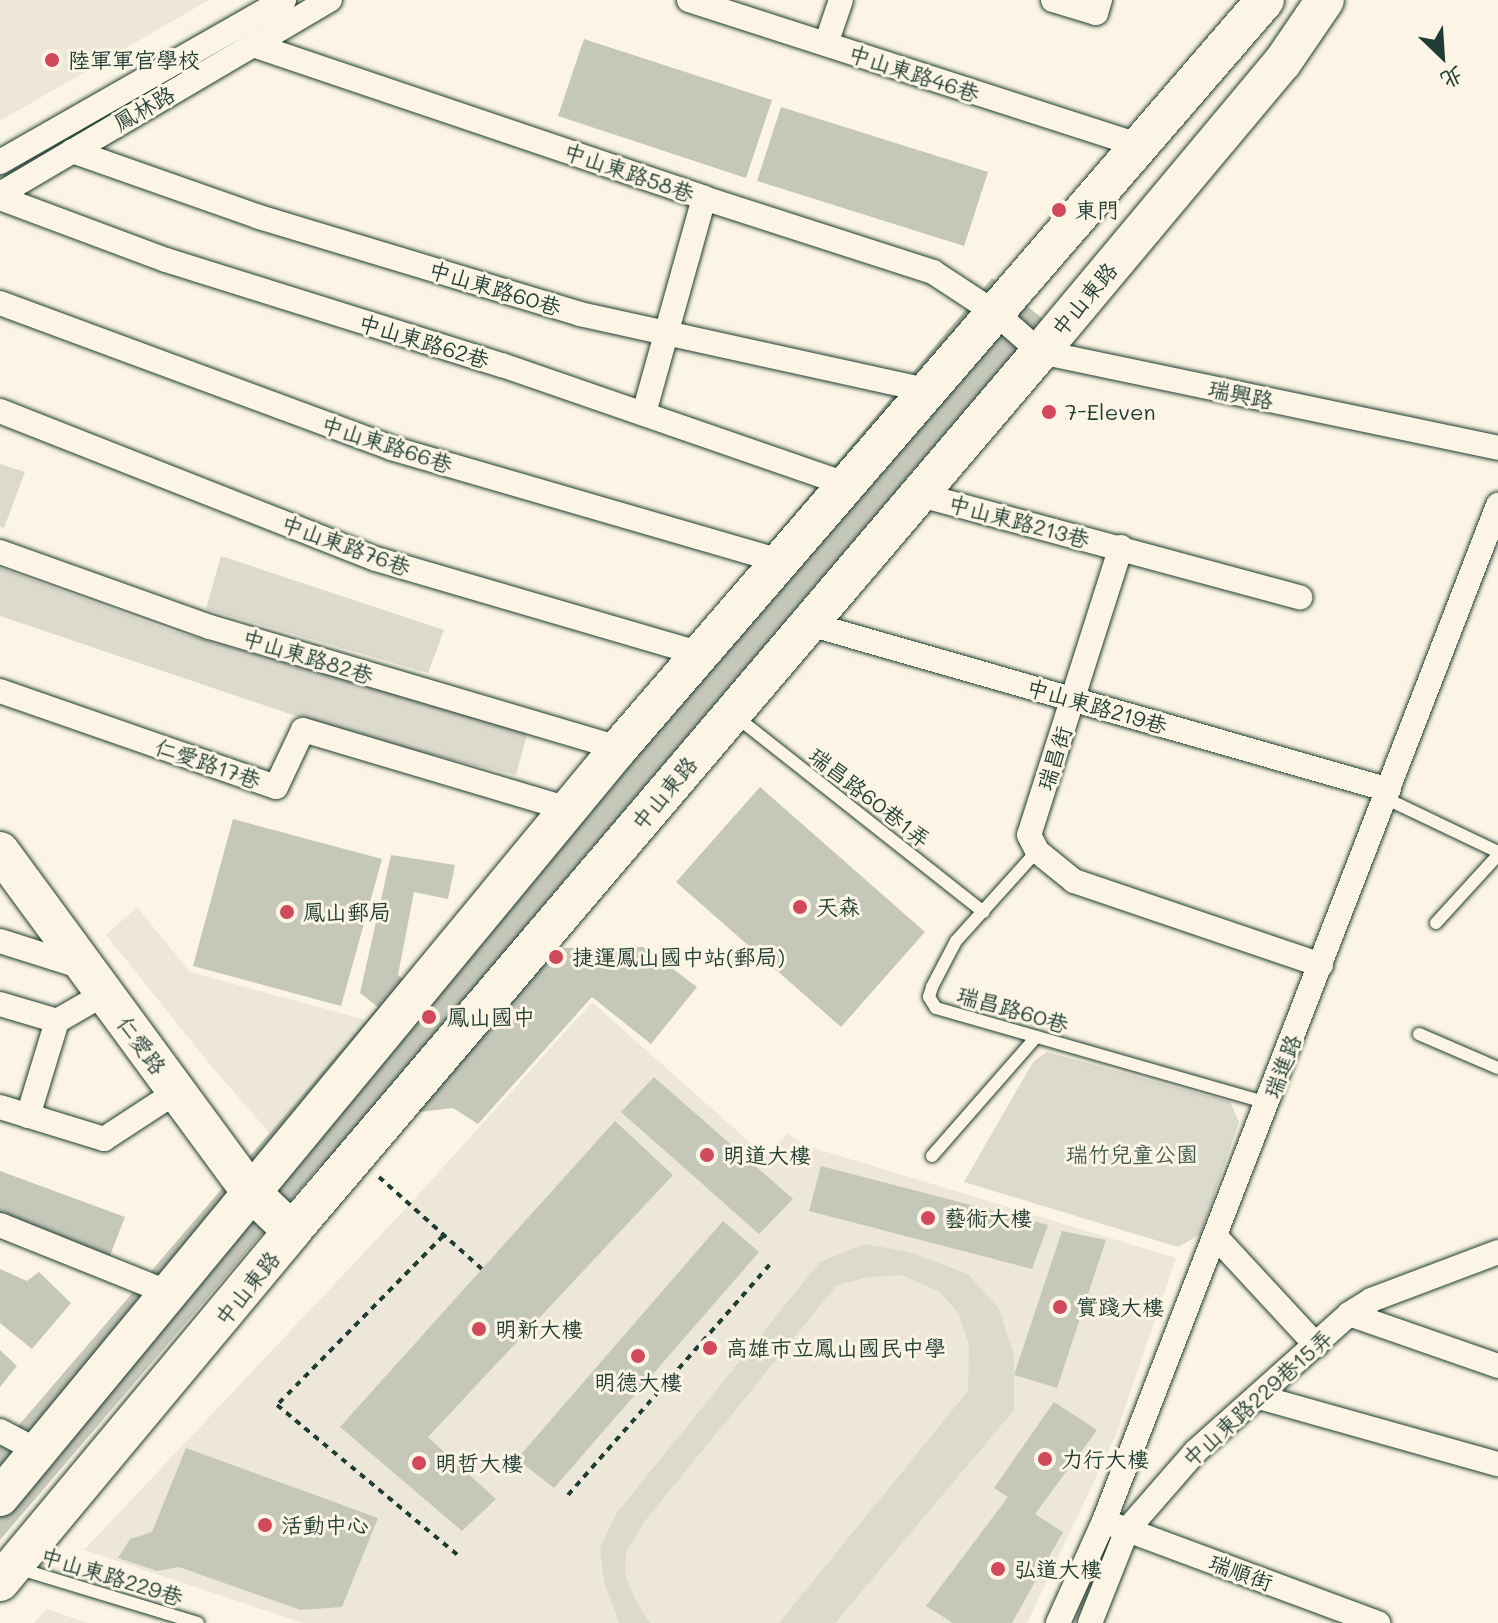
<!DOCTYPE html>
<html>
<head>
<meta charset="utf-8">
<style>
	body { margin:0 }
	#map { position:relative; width:1498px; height:1623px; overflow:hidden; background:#fcf5e5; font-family:Mali,"LXGW WenKai TC",sans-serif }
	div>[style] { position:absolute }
	.built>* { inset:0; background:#ece7d8 }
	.green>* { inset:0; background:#dcdacc }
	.building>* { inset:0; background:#c5c7b9 }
	.path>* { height:4px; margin-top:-2px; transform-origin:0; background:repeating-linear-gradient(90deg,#1f3d34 0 6px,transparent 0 12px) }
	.roads { filter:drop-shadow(0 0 2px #1f3d34) drop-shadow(0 0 2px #1f3d34) }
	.service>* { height:12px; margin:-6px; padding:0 6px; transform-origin:6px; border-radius:6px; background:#fcf5e5 }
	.minor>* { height:24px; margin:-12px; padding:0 12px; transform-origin:12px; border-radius:12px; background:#fcf5e5 }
	.primary>* { height:38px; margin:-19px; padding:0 19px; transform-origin:19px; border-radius:19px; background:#fcf5e5 }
	.dots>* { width:22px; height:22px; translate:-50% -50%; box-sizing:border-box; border:4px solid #fcf5e5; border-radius:50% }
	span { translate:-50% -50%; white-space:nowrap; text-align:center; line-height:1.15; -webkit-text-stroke:6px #fcf5e5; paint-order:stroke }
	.poi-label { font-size:22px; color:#1f3d34 }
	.left { translate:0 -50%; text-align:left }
	.street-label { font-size:22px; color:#1f3d34 }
	.park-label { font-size:22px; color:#455c52 }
	.north { position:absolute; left:1402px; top:16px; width:80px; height:80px; -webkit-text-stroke:6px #fcf5e5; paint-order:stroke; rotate:155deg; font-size:22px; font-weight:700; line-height:32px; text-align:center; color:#1f3d34 }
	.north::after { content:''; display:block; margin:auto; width:28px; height:36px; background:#1f3d34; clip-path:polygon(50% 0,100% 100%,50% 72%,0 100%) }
</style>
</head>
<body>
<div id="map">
	<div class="built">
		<i style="clip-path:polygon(0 0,209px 0,0 121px)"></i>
		<i style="clip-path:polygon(137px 907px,190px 972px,370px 1021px,275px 1139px,212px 1067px,106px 935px)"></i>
		<i style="clip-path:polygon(592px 1002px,765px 1156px,788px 1134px,807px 1146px,1176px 1258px,1115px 1437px,1027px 1623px,303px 1623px,84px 1550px,410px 1204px)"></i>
		<i style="clip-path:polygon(47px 1609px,88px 1623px,34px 1623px)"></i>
	</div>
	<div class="green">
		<i style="clip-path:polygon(0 464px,25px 472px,4px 528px,0 527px)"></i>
		<i style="clip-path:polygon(221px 556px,444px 630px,428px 673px,206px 609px)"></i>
		<i style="clip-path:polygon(0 568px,169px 630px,528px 731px,516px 775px,358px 737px,0 616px)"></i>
		<i style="clip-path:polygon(1047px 1052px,1230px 1102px,1239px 1122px,1201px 1234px,1178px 1247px,964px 1182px,1033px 1062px)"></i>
		<i style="clip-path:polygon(865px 1244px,909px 1252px,968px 1274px,999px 1309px,1014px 1355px,1014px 1410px,835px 1623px,779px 1623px,968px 1391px,969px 1345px,958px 1313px,940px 1292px,902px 1275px,869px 1277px,837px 1285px,645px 1521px,626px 1552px,625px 1574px,636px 1602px,650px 1623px,619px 1623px,604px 1581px,600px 1548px,616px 1514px,820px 1262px)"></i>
	</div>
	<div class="building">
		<i style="clip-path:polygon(584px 39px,772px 100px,746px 178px,558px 116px)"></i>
		<i style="clip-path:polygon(781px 107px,988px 172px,964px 246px,757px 181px)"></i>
		<i style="clip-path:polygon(992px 278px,1043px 319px,524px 928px,547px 948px,644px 947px,697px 987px,651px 1044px,592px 997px,478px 1124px,453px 1108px,403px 1114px,342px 1184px,320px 1166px,0 1540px,0 1447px,378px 1007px,360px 993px,391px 855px,455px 865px,448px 899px,414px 892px,398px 975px,403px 979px)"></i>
		<i style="clip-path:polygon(760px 787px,925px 932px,841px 1027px,676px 882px)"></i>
		<i style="clip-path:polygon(233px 819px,382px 859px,341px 1006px,193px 966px)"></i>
		<i style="clip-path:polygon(654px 1077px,793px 1199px,759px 1234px,621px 1112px)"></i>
		<i style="clip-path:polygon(615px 1121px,673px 1175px,428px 1437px,421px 1431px,496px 1499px,462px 1531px,340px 1427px)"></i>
		<i style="clip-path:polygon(821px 1166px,1048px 1225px,1032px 1269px,809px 1211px)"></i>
		<i style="clip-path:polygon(0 1171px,125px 1217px,109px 1258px,0 1218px)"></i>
		<i style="clip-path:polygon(723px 1221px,759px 1252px,554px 1488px,517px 1459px)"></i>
		<i style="clip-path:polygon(1062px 1231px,1106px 1240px,1057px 1388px,1014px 1375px)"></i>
		<i style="clip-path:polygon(0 1269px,27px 1281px,39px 1272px,71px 1303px,32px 1349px,0 1323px)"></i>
		<i style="clip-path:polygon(0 1350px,17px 1366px,0 1387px)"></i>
		<i style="clip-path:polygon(1054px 1402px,1097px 1430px,1035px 1514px,1063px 1532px,1012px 1623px,953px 1623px,926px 1606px,1008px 1497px,994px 1488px)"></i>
		<i style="clip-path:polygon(186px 1448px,378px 1518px,342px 1607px,301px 1610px,179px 1567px,157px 1571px,118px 1558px,130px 1539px,152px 1532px)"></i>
	</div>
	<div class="path">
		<i style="left:379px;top:1177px;width:138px;rotate:41.8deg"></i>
		<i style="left:443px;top:1236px;width:237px;rotate:134.5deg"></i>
		<i style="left:277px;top:1405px;width:236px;rotate:39.7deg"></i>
		<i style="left:568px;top:1495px;width:308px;rotate:-48.8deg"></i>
	</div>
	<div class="roads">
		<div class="service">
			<i style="left:734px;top:715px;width:318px;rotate:38.3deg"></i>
			<i style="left:1385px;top:798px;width:125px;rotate:25.5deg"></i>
			<i style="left:1037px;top:851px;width:121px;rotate:132deg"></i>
			<i style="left:956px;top:941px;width:52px;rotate:117.6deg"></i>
			<i style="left:932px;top:987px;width:10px;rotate:107deg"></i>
			<i style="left:929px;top:997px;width:13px;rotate:58deg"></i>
			<i style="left:936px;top:1008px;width:344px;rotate:16deg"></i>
			<i style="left:1436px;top:923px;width:92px;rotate:-47.6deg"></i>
			<i style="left:1419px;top:1034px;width:86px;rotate:23.3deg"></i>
			<i style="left:932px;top:1156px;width:158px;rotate:-48.8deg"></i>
			<i style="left:17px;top:1568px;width:189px;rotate:16.9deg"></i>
		</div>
		<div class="minor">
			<i style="left:689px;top:0;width:474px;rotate:17.9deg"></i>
			<i style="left:1053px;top:0;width:45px;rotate:16.8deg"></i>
			<i style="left:1096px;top:13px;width:14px;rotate:-73deg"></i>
			<i style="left:826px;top:44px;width:46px;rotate:-71.2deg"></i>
			<i style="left:253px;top:45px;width:476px;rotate:18.7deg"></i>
			<i style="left:704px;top:198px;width:241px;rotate:17.9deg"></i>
			<i style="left:933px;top:272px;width:77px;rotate:33.3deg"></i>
			<i style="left:997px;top:314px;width:57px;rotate:41.5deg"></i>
			<i style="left:1040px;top:352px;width:468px;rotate:11.8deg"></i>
			<i style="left:72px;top:151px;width:198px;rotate:19.4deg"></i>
			<i style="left:259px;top:217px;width:335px;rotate:16.8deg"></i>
			<i style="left:580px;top:314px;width:357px;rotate:12.4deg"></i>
			<i style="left:0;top:162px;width:327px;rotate:-29.7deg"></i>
			<i style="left:0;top:194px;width:383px;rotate:-30.5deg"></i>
			<i style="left:0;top:198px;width:177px;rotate:20.5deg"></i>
			<i style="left:166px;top:260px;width:352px;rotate:17.4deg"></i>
			<i style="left:502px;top:365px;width:366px;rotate:19.1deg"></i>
			<i style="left:0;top:303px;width:417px;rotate:20.3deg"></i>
			<i style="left:391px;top:448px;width:406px;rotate:16.2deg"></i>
			<i style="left:0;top:411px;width:404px;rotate:21.5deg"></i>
			<i style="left:376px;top:559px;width:338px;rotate:16.3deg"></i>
			<i style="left:644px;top:413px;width:223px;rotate:-74.4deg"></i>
			<i style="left:917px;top:494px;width:397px;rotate:15.1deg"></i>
			<i style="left:1121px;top:547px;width:302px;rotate:107.7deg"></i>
			<i style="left:1029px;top:835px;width:18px;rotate:63deg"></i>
			<i style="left:1037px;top:851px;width:48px;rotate:39deg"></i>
			<i style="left:1074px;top:881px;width:261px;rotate:18.8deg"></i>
			<i style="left:0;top:552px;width:223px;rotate:19.7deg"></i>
			<i style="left:210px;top:627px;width:427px;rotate:16.5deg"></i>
			<i style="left:806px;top:623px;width:606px;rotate:15.98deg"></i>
			<i style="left:0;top:691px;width:292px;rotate:19.2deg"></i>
			<i style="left:276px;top:787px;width:63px;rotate:-64.7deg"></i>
			<i style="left:303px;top:730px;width:277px;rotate:16.6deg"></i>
			<i style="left:0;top:941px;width:89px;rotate:17.6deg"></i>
			<i style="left:0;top:1004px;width:59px;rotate:16.6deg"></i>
			<i style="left:57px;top:1021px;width:54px;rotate:-29.9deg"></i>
			<i style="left:0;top:1107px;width:109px;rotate:17.1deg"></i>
			<i style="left:104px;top:1139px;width:86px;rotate:-33.1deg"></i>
			<i style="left:28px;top:1116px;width:99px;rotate:-73deg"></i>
			<i style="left:0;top:1225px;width:182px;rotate:21.9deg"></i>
			<i style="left:1215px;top:1236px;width:149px;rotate:47.2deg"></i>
			<i style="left:1349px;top:1314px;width:158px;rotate:19.2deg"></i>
			<i style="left:1259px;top:1397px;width:248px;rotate:15.7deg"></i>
			<i style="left:0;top:1431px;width:43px;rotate:27.8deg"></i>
			<i style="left:1114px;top:1525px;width:282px;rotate:20.4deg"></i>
			<i style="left:1058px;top:1623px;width:112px;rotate:-65.7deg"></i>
			<i style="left:1104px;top:1521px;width:1090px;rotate:-68.8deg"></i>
			<i style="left:1090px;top:1623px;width:100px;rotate:-68.3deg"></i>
			<i style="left:1127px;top:1530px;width:105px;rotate:-48.9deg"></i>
			<i style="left:1196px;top:1451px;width:205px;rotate:-41.8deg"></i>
			<i style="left:1349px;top:1314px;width:26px;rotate:-32deg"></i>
			<i style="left:1371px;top:1300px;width:136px;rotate:-20.7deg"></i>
		</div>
		<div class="primary">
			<i style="left:0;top:851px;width:422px;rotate:53.7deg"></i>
			<i style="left:250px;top:1191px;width:58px;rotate:43.6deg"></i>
			<i style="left:0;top:1497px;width:972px;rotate:-50.43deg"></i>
			<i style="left:619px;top:748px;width:988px;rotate:-49.18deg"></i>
			<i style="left:0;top:1582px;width:457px;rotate:-50.2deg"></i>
			<i style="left:292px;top:1231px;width:1154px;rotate:-49.6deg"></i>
			<i style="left:1040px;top:352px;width:377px;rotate:-50.1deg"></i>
			<i style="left:1282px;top:63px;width:76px;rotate:-55.7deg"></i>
		</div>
	</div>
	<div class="dots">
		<i style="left:52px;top:60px;background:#d1495b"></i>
		<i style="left:1059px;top:210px;background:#d1495b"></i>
		<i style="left:1049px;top:412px;background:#d1495b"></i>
		<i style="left:800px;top:907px;background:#d1495b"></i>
		<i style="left:287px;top:912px;background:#d1495b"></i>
		<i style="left:556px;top:957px;background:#d1495b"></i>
		<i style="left:429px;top:1017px;background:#d1495b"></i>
		<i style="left:707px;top:1155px;background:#d1495b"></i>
		<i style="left:928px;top:1218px;background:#d1495b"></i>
		<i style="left:1060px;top:1307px;background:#d1495b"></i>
		<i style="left:479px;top:1329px;background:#d1495b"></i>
		<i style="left:710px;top:1348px;background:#d1495b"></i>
		<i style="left:638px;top:1356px;background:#d1495b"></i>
		<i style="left:1045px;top:1459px;background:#d1495b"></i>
		<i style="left:419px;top:1463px;background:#d1495b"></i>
		<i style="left:265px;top:1525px;background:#d1495b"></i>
		<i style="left:998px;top:1569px;background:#d1495b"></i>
	</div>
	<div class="poi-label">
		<span class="left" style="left:68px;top:60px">陸軍軍官學校</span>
		<span class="left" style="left:1075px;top:210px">東門</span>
		<span class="left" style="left:1065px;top:412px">7-Eleven</span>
		<span class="left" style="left:816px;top:907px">天森</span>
		<span class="left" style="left:303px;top:912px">鳳山郵局</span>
		<span class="left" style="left:572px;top:957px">捷運鳳山國中站(郵局)</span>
		<span class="left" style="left:447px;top:1017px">鳳山國中</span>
		<span class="left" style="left:723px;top:1155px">明道大樓</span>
		<span class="left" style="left:944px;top:1218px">藝術大樓</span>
		<span class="left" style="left:1076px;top:1307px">實踐大樓</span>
		<span class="left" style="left:495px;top:1329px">明新大樓</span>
		<span class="left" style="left:726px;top:1348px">高雄市立鳳山國民中學</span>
		<span style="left:638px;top:1382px">明德大樓</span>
		<span class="left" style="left:1061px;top:1459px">力行大樓</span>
		<span class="left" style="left:435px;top:1463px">明哲大樓</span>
		<span class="left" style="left:281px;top:1525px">活動中心</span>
		<span class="left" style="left:1014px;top:1569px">弘道大樓</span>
	</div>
	<div class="street-label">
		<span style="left:914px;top:73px;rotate:18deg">中山東路46巷</span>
		<span style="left:144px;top:108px;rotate:-30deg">鳳林路</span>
		<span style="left:629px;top:172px;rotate:19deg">中山東路58巷</span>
		<span style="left:495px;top:288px;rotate:17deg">中山東路60巷</span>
		<span style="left:1084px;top:299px;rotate:-50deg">中山東路</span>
		<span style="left:424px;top:341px;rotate:17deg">中山東路62巷</span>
		<span style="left:1241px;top:394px;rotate:12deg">瑞興路</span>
		<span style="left:387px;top:444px;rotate:18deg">中山東路66巷</span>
		<span style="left:1019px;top:521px;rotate:15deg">中山東路213巷</span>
		<span style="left:346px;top:545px;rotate:20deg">中山東路76巷</span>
		<span style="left:308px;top:656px;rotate:17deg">中山東路82巷</span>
		<span style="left:1097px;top:706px;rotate:16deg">中山東路219巷</span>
		<span style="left:1054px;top:758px;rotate:-72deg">瑞昌街</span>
		<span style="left:208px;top:763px;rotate:19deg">仁愛路17巷</span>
		<span style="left:664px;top:793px;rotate:-50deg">中山東路</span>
		<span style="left:870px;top:797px;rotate:38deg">瑞昌路60巷1弄</span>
		<span style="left:1013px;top:1009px;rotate:16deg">瑞昌路60巷</span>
		<span style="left:142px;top:1045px;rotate:54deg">仁愛路</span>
		<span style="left:1282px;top:1066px;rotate:-69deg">瑞進路</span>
		<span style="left:247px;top:1288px;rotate:-51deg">中山東路</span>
		<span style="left:1257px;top:1398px;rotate:-42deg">中山東路229巷15弄</span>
		<span style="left:1241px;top:1572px;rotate:20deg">瑞順街</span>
		<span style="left:112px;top:1576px;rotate:17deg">中山東路229巷</span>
	</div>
	<div class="park-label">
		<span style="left:1132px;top:1154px">瑞竹兒童公園</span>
	</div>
	<div class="north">北</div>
</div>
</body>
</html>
